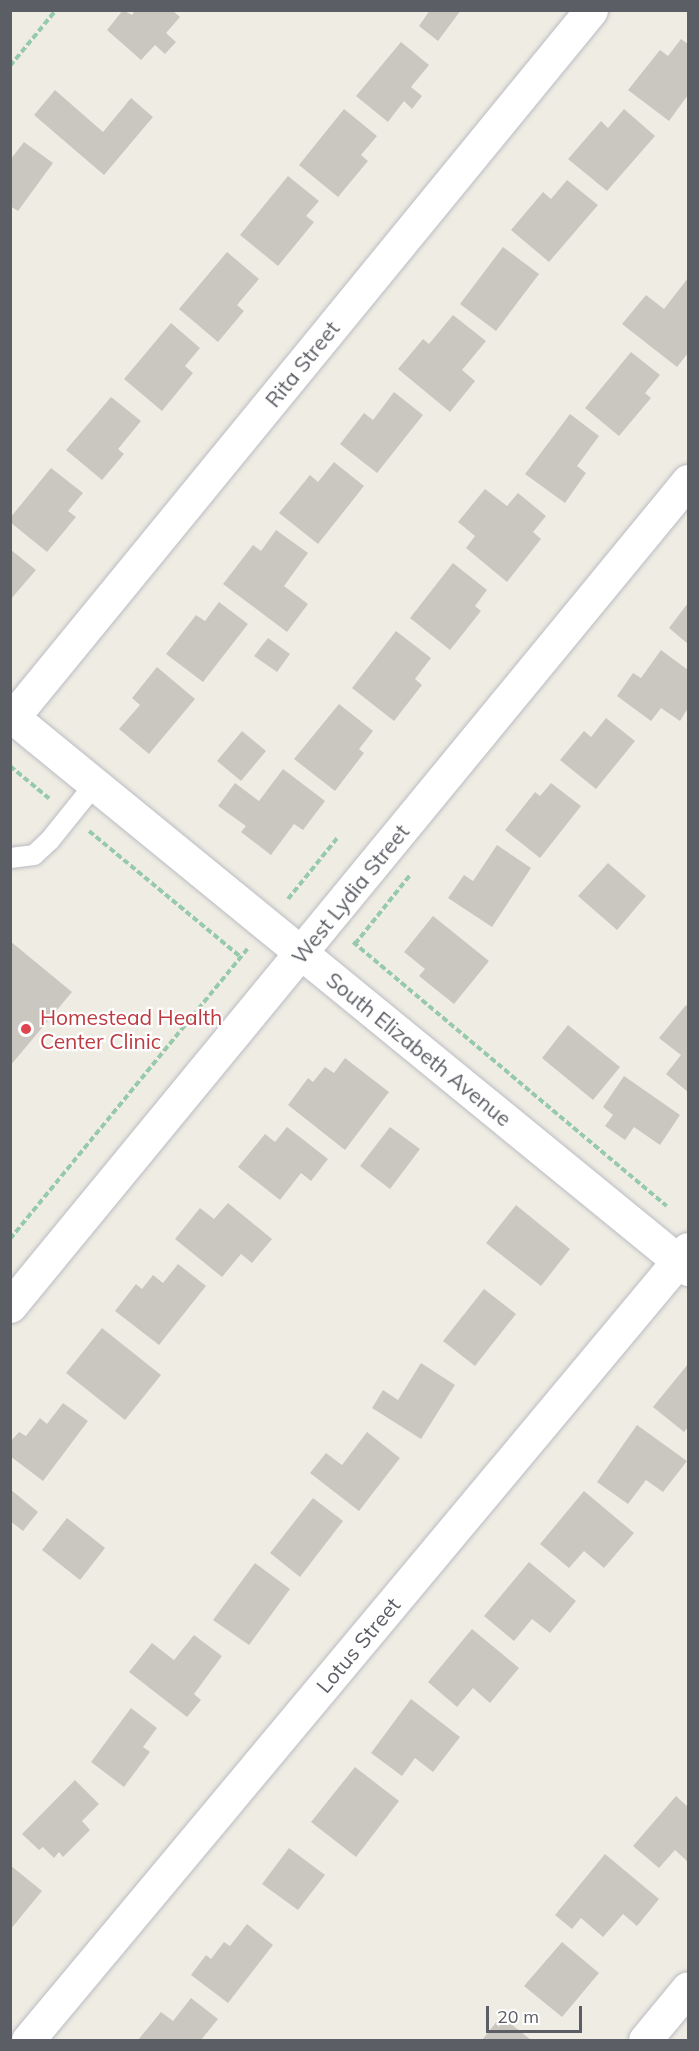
<!DOCTYPE html>
<html>
<head>
<meta charset="utf-8">
<style>
	body { margin:0 }
	#map { position:relative; width:699px; height:2051px; overflow:hidden; background:#efede3; font-family:Mulish,sans-serif }
	div>[style] { position:absolute }
	.building>* { inset:0; background:#cac7c0 }
	.path>* { height:4px; margin-top:-2px; transform-origin:0; background:repeating-linear-gradient(90deg,#96caaa 0 6px,transparent 0 9px) }
	.roads { filter:drop-shadow(0 0 2px #bbbcc3) drop-shadow(0 0 2px #bbbcc3) }
	.service>* { height:20px; margin:-10px; padding:0 10px; transform-origin:10px; border-radius:10px; background:#fff }
	.minor>* { height:33px; margin:-16.5px; padding:0 16.5px; transform-origin:16.5px; border-radius:16.5px; background:#fff }
	.dots>* { width:16px; height:16px; translate:-50% -50%; box-sizing:border-box; border:3px solid #fff; border-radius:50% }
	span { translate:-50% -50%; white-space:nowrap; text-align:center; line-height:1.15; -webkit-text-stroke:4.5px #fff; paint-order:stroke }
	.street-label { font-size:21px; color:#5b5e65 }
	.health-label { font-size:21px; color:#be3a42 }
	.left { translate:0 -50%; text-align:left }
	.frame { position:absolute; inset:0; border:12px solid #5b5e65; pointer-events:none }
	.scale { position:absolute; left:486px; top:2006px; width:96px; height:27px; box-sizing:border-box; border:3px solid #5b5e65; border-top:0; padding-left:8px; font-size:18px; line-height:21px; white-space:nowrap; color:#5b5e65; -webkit-text-stroke:4px #fff; paint-order:stroke }
</style>
</head>
<body>
<div id="map">
	<div class="building">
		<i style="clip-path:polygon(123px 10px,132px 15px,135px 10px,172px 10px,180px 17px,166px 33px,176px 42px,165px 54px,155px 45px,141px 60px,107px 30px)"></i>
		<i style="clip-path:polygon(430px 10px,461px 10px,438px 41px,419px 26px)"></i>
		<i style="clip-path:polygon(681px 39px,688px 44px,688px 95px,669px 121px,628px 90px,660px 50px,668px 56px)"></i>
		<i style="clip-path:polygon(401px 42px,429px 65px,411px 87px,422px 96px,412px 109px,404px 101px,388px 122px,356px 96px)"></i>
		<i style="clip-path:polygon(55px 90px,103px 132px,131px 98px,153px 117px,104px 175px,34px 115px)"></i>
		<i style="clip-path:polygon(344px 109px,377px 136px,361px 155px,368px 161px,338px 197px,299px 165px)"></i>
		<i style="clip-path:polygon(624px 109px,655px 136px,607px 191px,568px 159px,601px 121px,608px 128px)"></i>
		<i style="clip-path:polygon(24px 142px,53px 163px,18px 211px,10px 206px,10px 160px)"></i>
		<i style="clip-path:polygon(288px 176px,319px 201px,306px 216px,314px 222px,278px 266px,240px 235px)"></i>
		<i style="clip-path:polygon(567px 180px,598px 205px,549px 262px,511px 230px,543px 192px,551px 199px)"></i>
		<i style="clip-path:polygon(503px 247px,539px 274px,496px 331px,460px 304px)"></i>
		<i style="clip-path:polygon(227px 252px,259px 279px,237px 305px,244px 311px,218px 342px,179px 309px)"></i>
		<i style="clip-path:polygon(688px 278px,688px 353px,677px 367px,622px 324px,646px 295px,664px 309px)"></i>
		<i style="clip-path:polygon(453px 315px,486px 341px,462px 370px,475px 381px,450px 412px,398px 369px,423px 339px,429px 344px)"></i>
		<i style="clip-path:polygon(171px 323px,200px 348px,185px 366px,193px 373px,162px 411px,124px 379px)"></i>
		<i style="clip-path:polygon(631px 352px,660px 375px,645px 393px,651px 398px,619px 436px,585px 408px)"></i>
		<i style="clip-path:polygon(394px 392px,423px 415px,377px 473px,340px 444px,364px 413px,373px 420px)"></i>
		<i style="clip-path:polygon(111px 397px,141px 421px,118px 449px,124px 454px,102px 480px,66px 450px)"></i>
		<i style="clip-path:polygon(570px 414px,599px 436px,577px 466px,586px 473px,565px 503px,525px 474px)"></i>
		<i style="clip-path:polygon(334px 462px,364px 486px,318px 544px,279px 513px,310px 475px,318px 482px)"></i>
		<i style="clip-path:polygon(51px 468px,83px 493px,68px 511px,76px 517px,47px 552px,10px 522px,10px 518px)"></i>
		<i style="clip-path:polygon(485px 489px,507px 506px,518px 493px,546px 516px,533px 532px,541px 539px,507px 582px,466px 548px,475px 536px,458px 522px)"></i>
		<i style="clip-path:polygon(276px 530px,308px 553px,284px 586px,308px 604px,287px 632px,223px 584px,253px 545px,261px 551px)"></i>
		<i style="clip-path:polygon(10px 549px,36px 570px,10px 600px)"></i>
		<i style="clip-path:polygon(453px 563px,487px 590px,475px 606px,481px 611px,450px 650px,410px 618px)"></i>
		<i style="clip-path:polygon(219px 602px,248px 624px,203px 682px,166px 654px,196px 615px,205px 621px)"></i>
		<i style="clip-path:polygon(688px 603px,688px 644px,669px 628px)"></i>
		<i style="clip-path:polygon(396px 631px,431px 658px,415px 679px,422px 685px,394px 721px,352px 688px)"></i>
		<i style="clip-path:polygon(268px 638px,290px 654px,277px 672px,254px 656px)"></i>
		<i style="clip-path:polygon(661px 650px,688px 670px,688px 708px,680px 721px,661px 708px,651px 721px,617px 696px,633px 673px,641px 678px)"></i>
		<i style="clip-path:polygon(157px 667px,195px 699px,149px 754px,119px 729px,140px 705px,132px 698px)"></i>
		<i style="clip-path:polygon(339px 704px,373px 731px,359px 749px,364px 753px,335px 791px,294px 759px)"></i>
		<i style="clip-path:polygon(606px 718px,635px 741px,596px 789px,560px 760px,584px 731px,591px 737px)"></i>
		<i style="clip-path:polygon(242px 731px,266px 751px,241px 781px,217px 761px)"></i>
		<i style="clip-path:polygon(283px 769px,325px 801px,303px 830px,294px 824px,271px 855px,241px 832px,246px 826px,218px 806px,235px 783px,259px 801px)"></i>
		<i style="clip-path:polygon(551px 783px,581px 806px,540px 858px,505px 830px,535px 792px,540px 796px)"></i>
		<i style="clip-path:polygon(497px 845px,531px 868px,492px 927px,448px 898px,464px 875px,473px 881px)"></i>
		<i style="clip-path:polygon(608px 863px,646px 896px,617px 930px,578px 896px)"></i>
		<i style="clip-path:polygon(433px 916px,489px 961px,454px 1004px,419px 976px,425px 969px,404px 952px)"></i>
		<i style="clip-path:polygon(10px 941px,72px 992px,10px 1066px)"></i>
		<i style="clip-path:polygon(686px 1005px,688px 1007px,688px 1092px,666px 1074px,681px 1055px,659px 1038px)"></i>
		<i style="clip-path:polygon(568px 1025px,620px 1067px,593px 1100px,542px 1058px)"></i>
		<i style="clip-path:polygon(345px 1058px,389px 1092px,345px 1150px,288px 1105px,308px 1078px,313px 1082px,325px 1067px,334px 1073px)"></i>
		<i style="clip-path:polygon(624px 1076px,680px 1115px,660px 1145px,634px 1127px,625px 1140px,605px 1126px,613px 1115px,603px 1107px)"></i>
		<i style="clip-path:polygon(287px 1127px,328px 1159px,311px 1181px,301px 1173px,280px 1200px,238px 1167px,265px 1134px,275px 1142px)"></i>
		<i style="clip-path:polygon(390px 1127px,420px 1149px,390px 1189px,360px 1166px)"></i>
		<i style="clip-path:polygon(228px 1203px,272px 1239px,252px 1263px,241px 1254px,222px 1277px,175px 1239px,200px 1208px,214px 1219px)"></i>
		<i style="clip-path:polygon(516px 1205px,570px 1249px,541px 1286px,486px 1243px)"></i>
		<i style="clip-path:polygon(178px 1264px,206px 1286px,159px 1345px,115px 1311px,136px 1284px,142px 1289px,153px 1275px,163px 1283px)"></i>
		<i style="clip-path:polygon(484px 1289px,516px 1314px,475px 1366px,443px 1341px)"></i>
		<i style="clip-path:polygon(102px 1328px,161px 1375px,125px 1420px,66px 1373px)"></i>
		<i style="clip-path:polygon(421px 1363px,455px 1385px,421px 1439px,372px 1408px,383px 1390px,398px 1400px)"></i>
		<i style="clip-path:polygon(688px 1364px,688px 1427px,684px 1432px,653px 1407px)"></i>
		<i style="clip-path:polygon(63px 1403px,88px 1421px,43px 1481px,10px 1456px,10px 1442px,19px 1432px,26px 1436px,40px 1418px,47px 1424px)"></i>
		<i style="clip-path:polygon(637px 1425px,687px 1461px,663px 1492px,646px 1480px,628px 1504px,597px 1482px)"></i>
		<i style="clip-path:polygon(367px 1432px,400px 1458px,359px 1511px,310px 1473px,326px 1453px,342px 1465px)"></i>
		<i style="clip-path:polygon(10px 1489px,38px 1512px,23px 1531px,10px 1521px)"></i>
		<i style="clip-path:polygon(584px 1491px,634px 1533px,604px 1568px,584px 1551px,569px 1568px,540px 1544px)"></i>
		<i style="clip-path:polygon(313px 1498px,343px 1521px,300px 1577px,270px 1553px)"></i>
		<i style="clip-path:polygon(67px 1518px,105px 1548px,80px 1580px,42px 1550px)"></i>
		<i style="clip-path:polygon(529px 1562px,576px 1601px,550px 1633px,532px 1619px,514px 1641px,484px 1616px)"></i>
		<i style="clip-path:polygon(255px 1563px,290px 1589px,249px 1645px,213px 1620px)"></i>
		<i style="clip-path:polygon(472px 1629px,519px 1668px,490px 1703px,473px 1688px,457px 1707px,428px 1682px)"></i>
		<i style="clip-path:polygon(194px 1635px,222px 1656px,194px 1694px,201px 1700px,187px 1717px,129px 1672px,152px 1643px,174px 1660px)"></i>
		<i style="clip-path:polygon(411px 1699px,460px 1737px,433px 1772px,415px 1758px,402px 1776px,371px 1753px)"></i>
		<i style="clip-path:polygon(131px 1708px,157px 1728px,143px 1747px,150px 1752px,124px 1787px,91px 1762px)"></i>
		<i style="clip-path:polygon(355px 1767px,399px 1801px,356px 1857px,311px 1822px)"></i>
		<i style="clip-path:polygon(75px 1780px,99px 1804px,82px 1821px,90px 1830px,63px 1857px,59px 1852px,54px 1858px,43px 1847px,39px 1850px,22px 1834px)"></i>
		<i style="clip-path:polygon(676px 1796px,688px 1807px,688px 1862px,675px 1850px,659px 1868px,633px 1846px)"></i>
		<i style="clip-path:polygon(289px 1848px,325px 1875px,298px 1910px,262px 1884px)"></i>
		<i style="clip-path:polygon(605px 1854px,659px 1899px,637px 1926px,623px 1914px,603px 1937px,581px 1918px,572px 1929px,555px 1915px)"></i>
		<i style="clip-path:polygon(10px 1865px,42px 1891px,10px 1930px)"></i>
		<i style="clip-path:polygon(247px 1924px,273px 1945px,228px 2003px,191px 1975px,206px 1955px,211px 1959px,224px 1942px,230px 1946px)"></i>
		<i style="clip-path:polygon(562px 1942px,599px 1973px,562px 2017px,524px 1986px)"></i>
		<i style="clip-path:polygon(191px 1998px,218px 2019px,201px 2040px,138px 2040px,161px 2012px,173px 2021px)"></i>
		<i style="clip-path:polygon(501px 2016px,531px 2040px,482px 2040px)"></i>
	</div>
	<div class="path">
		<i style="left:10px;top:66px;width:72px;rotate:-50.6deg"></i>
		<i style="left:10px;top:766px;width:53px;rotate:39.7deg"></i>
		<i style="left:89px;top:831px;width:197px;rotate:39.7deg"></i>
		<i style="left:288px;top:899px;width:80px;rotate:-51.1deg"></i>
		<i style="left:353px;top:942px;width:410px;rotate:40.1deg"></i>
		<i style="left:355px;top:944px;width:88px;rotate:-51.4deg"></i>
		<i style="left:10px;top:1239px;width:375px;rotate:-50.7deg"></i>
	</div>
	<div class="roads">
		<div class="service">
			<i style="left:10px;top:858px;width:24px;rotate:-7deg"></i>
			<i style="left:34px;top:855px;width:22px;rotate:-43deg"></i>
			<i style="left:50px;top:840px;width:72px;rotate:-51.2deg"></i>
		</div>
		<div class="minor">
			<i style="left:10px;top:715px;width:876px;rotate:39.25deg"></i>
			<i style="left:13px;top:717px;width:913px;rotate:-50.73deg"></i>
			<i style="left:10px;top:1306px;width:1068px;rotate:-50.59deg"></i>
			<i style="left:28px;top:2040px;width:1030px;rotate:-50.16deg"></i>
			<i style="left:645px;top:2040px;width:67px;rotate:-50.4deg"></i>
		</div>
	</div>
	<div class="dots">
		<i style="left:26px;top:1029px;background:#e0444e"></i>
	</div>
	<div class="street-label">
		<span style="left:302px;top:364px;rotate:-51deg">Rita Street</span>
		<span style="left:350px;top:894px;rotate:-51deg">West Lydia Street</span>
		<span style="left:419px;top:1049px;rotate:39deg">South Elizabeth Avenue</span>
		<span style="left:358px;top:1645px;rotate:-50deg">Lotus Street</span>
	</div>
	<div class="health-label">
		<span class="left" style="left:40px;top:1029px">Homestead Health<br>Center Clinic</span>
	</div>
	<div class="frame"></div>
	<div class="scale">20 m</div>
</div>
</body>
</html>
